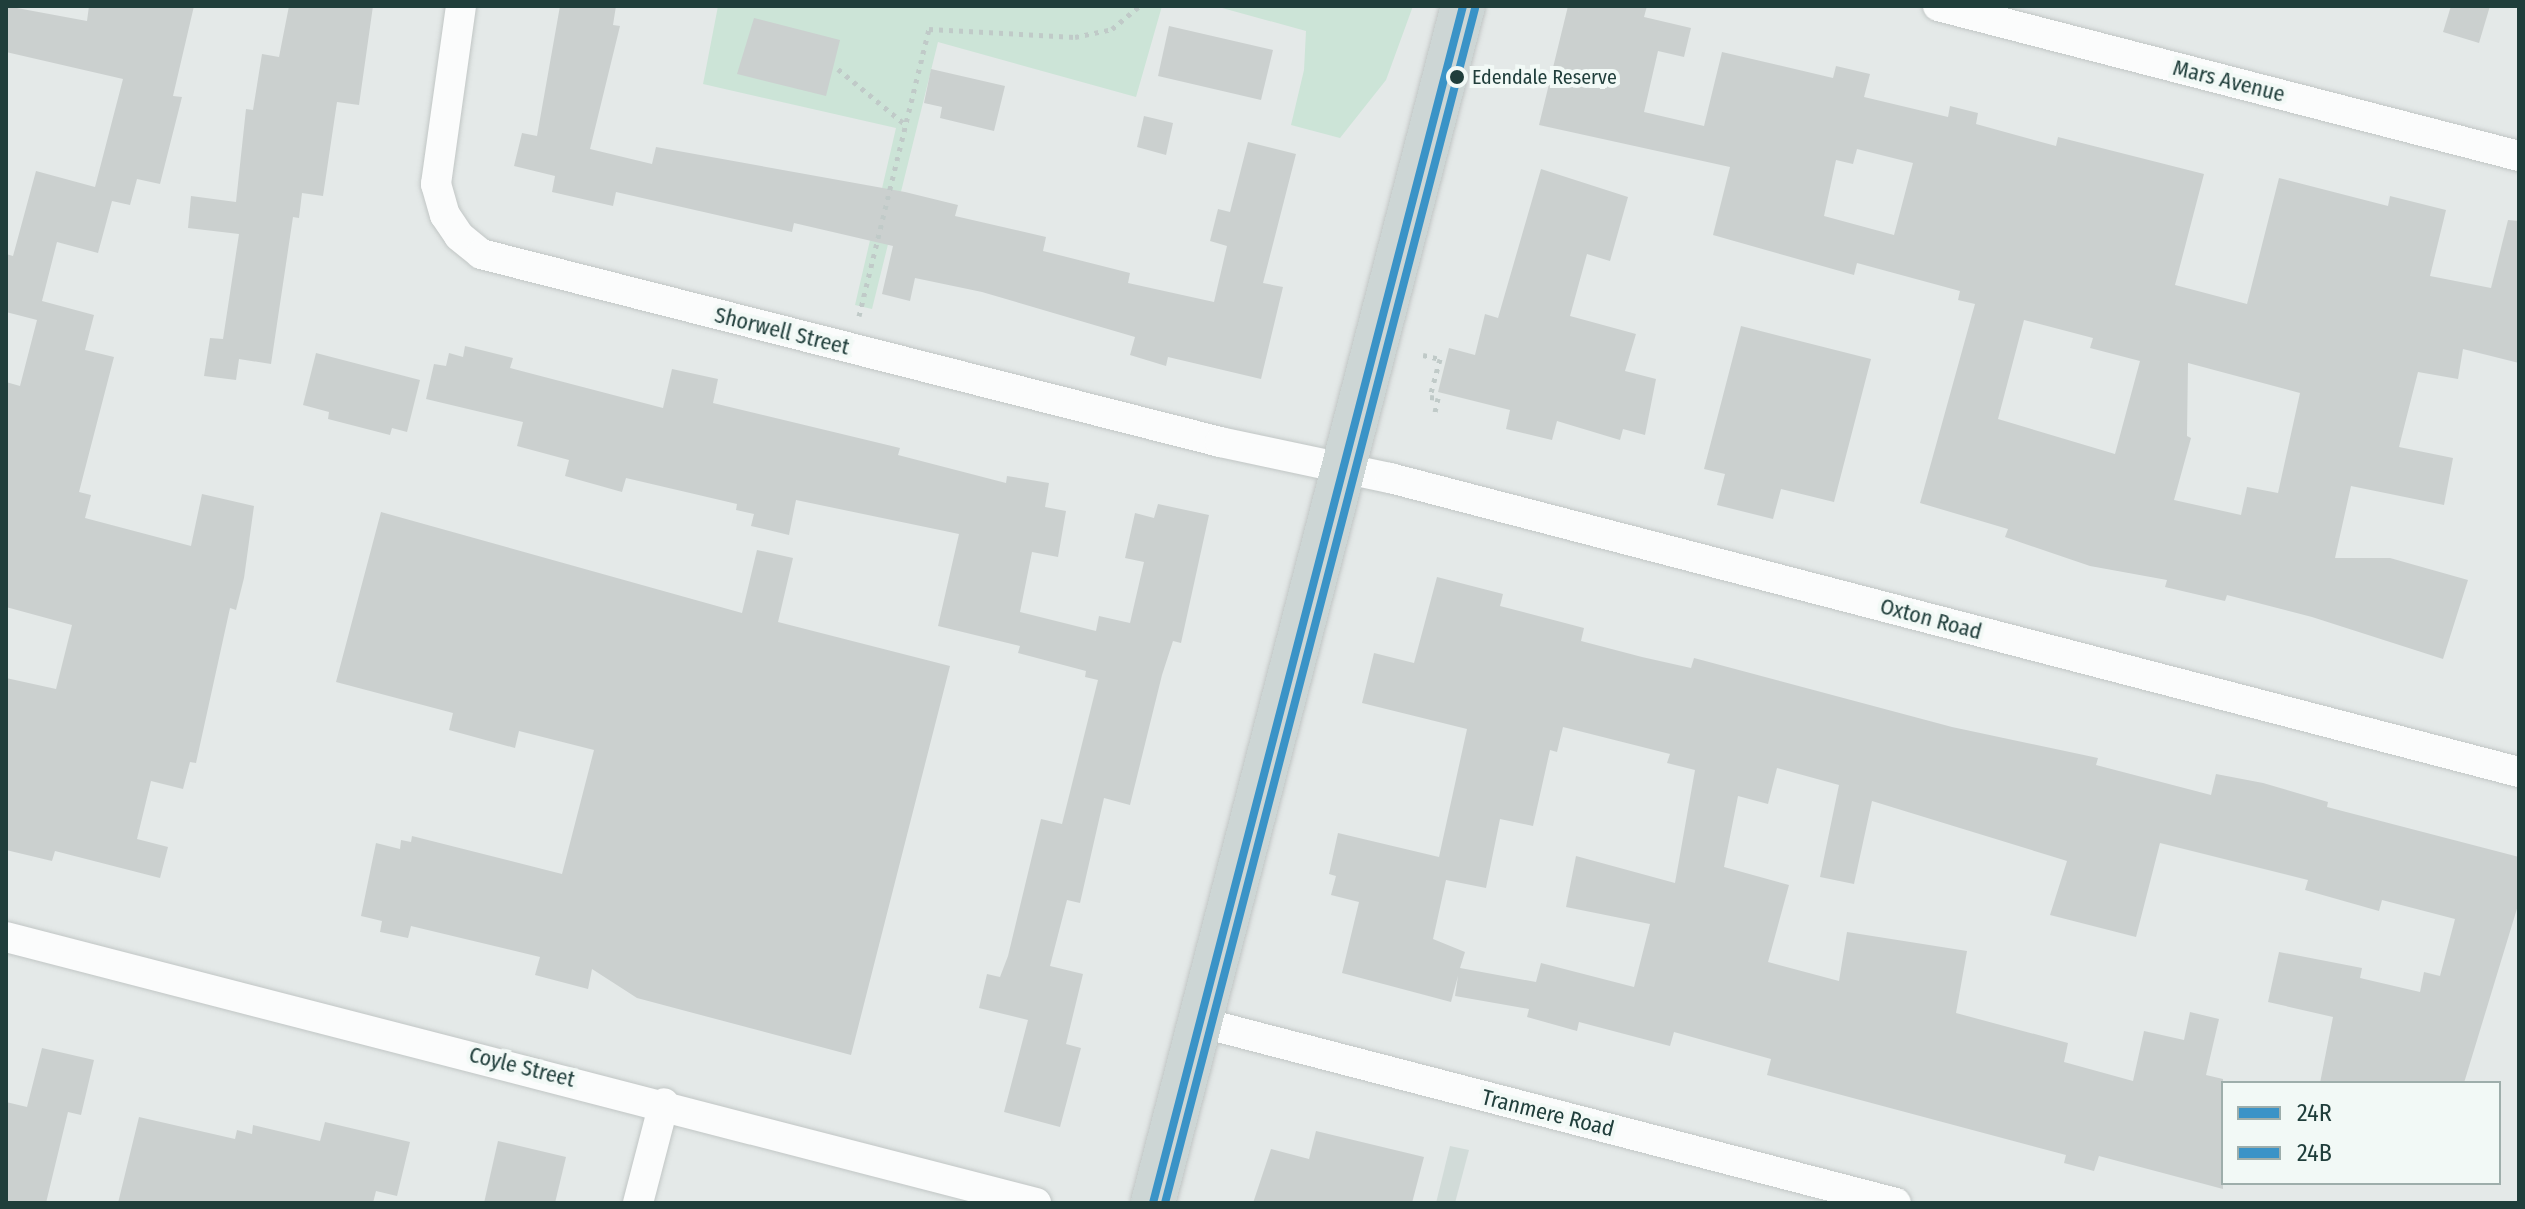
<!DOCTYPE html>
<html>
<head>
<meta charset="utf-8">
<style>
	body { margin:0 }
	#map { position:relative; width:2525px; height:1209px; overflow:hidden; background:#e4e9e8; font-family:"Fira Sans Condensed",sans-serif }
	div>[style] { position:absolute }
	.built>* { inset:0; background:#d1dbd8 }
	.green>* { inset:0; background:#cce4d7 }
	.building>* { inset:0; background:#cbd0cf }
	.path>* { height:5px; margin-top:-2.5px; transform-origin:0; background:repeating-linear-gradient(90deg,#c0cac8 0 4px,transparent 0 10px) }
	.roads { filter:drop-shadow(0 0 2px #c1c6c5) drop-shadow(0 0 2px #c1c6c5) }
	.minor>* { height:30px; margin:-15px; padding:0 15px; transform-origin:15px; border-radius:15px; background:#fbfcfc }
	.primary>* { height:44px; margin:-22px; padding:0 22px; transform-origin:22px; border-radius:22px; background:#cdd6d5 }
	.bus-1>* { height:8px; margin:-4px; padding:0 4px; transform-origin:4px; border-radius:4px; background:#3a93c7 }
	.bus-2>* { height:8px; margin:-4px; padding:0 4px; transform-origin:4px; border-radius:4px; background:#3a93c7 }
	.dots>* { width:22px; height:22px; translate:-50% -50%; box-sizing:border-box; border:4px solid #f2f9f6; border-radius:50% }
	span { translate:-50% -50%; white-space:nowrap; text-align:center; line-height:1.15; -webkit-text-stroke:8px #f2f9f6; paint-order:stroke }
	.bus-label { font-size:20px; color:#203e3b }
	.left { translate:0 -50%; text-align:left }
	.street-label { font-size:22px; color:#203e3b }
	.frame { position:absolute; inset:0; border:8px solid #203e3b; pointer-events:none }
	.legend { position:absolute; left:2221px; top:1081px; width:280px; height:104px; box-sizing:border-box; background:#f2f9f6; border:2px solid #9eaeab; margin:0; padding:10px 14px; list-style:none; font-size:24px; color:#203e3b }
	.legend li { display:flex; align-items:center; gap:16px; height:40px }
	.legend b { width:40px; border:2px solid #9eaeab }
</style>
</head>
<body>
<div id="map">
	<div class="built">
		<i style="clip-path:polygon(1450px 1146px,1469px 1150px,1455px 1203px,1436px 1203px)"></i>
	</div>
	<div class="green">
		<i style="clip-path:polygon(718px 6px,1162px 6px,1136px 97px,938px 42px,872px 309px,855px 305px,896px 128px,703px 84px)"></i>
		<i style="clip-path:polygon(1215px 6px,1413px 6px,1386px 80px,1340px 138px,1291px 125px,1304px 70px,1306px 31px)"></i>
	</div>
	<div class="building">
		<i style="clip-path:polygon(6px 6px,87px 21px,89px 6px,194px 6px,173px 96px,182px 97px,160px 184px,137px 179px,130px 205px,112px 201px,98px 253px,57px 242px,42px 301px,94px 315px,85px 350px,114px 357px,79px 492px,91px 495px,85px 518px,191px 546px,202px 494px,254px 506px,244px 578px,236px 610px,230px 608px,196px 763px,190px 762px,183px 789px,151px 781px,137px 839px,168px 847px,160px 878px,55px 851px,52px 861px,6px 850px,6px 678px,56px 689px,72px 625px,6px 607px,6px 382px,20px 386px,37px 320px,6px 312px,6px 254px,13px 256px,36px 171px,95px 187px,123px 79px,6px 52px)"></i>
		<i style="clip-path:polygon(289px 6px,373px 6px,359px 105px,337px 102px,323px 196px,302px 193px,299px 218px,293px 217px,271px 364px,239px 359px,236px 380px,204px 376px,210px 338px,223px 339px,239px 234px,188px 228px,191px 196px,236px 202px,246px 109px,253px 110px,262px 54px,279px 57px)"></i>
		<i style="clip-path:polygon(560px 6px,616px 6px,613px 25px,620px 26px,590px 149px,652px 164px,656px 147px,905px 192px,958px 205px,955px 216px,1046px 237px,1043px 251px,1130px 273px,1128px 283px,1214px 302px,1227px 246px,1210px 241px,1218px 209px,1230px 212px,1248px 142px,1296px 154px,1263px 283px,1283px 287px,1261px 379px,1168px 357px,1166px 366px,1130px 355px,1135px 337px,982px 292px,915px 278px,910px 301px,882px 294px,893px 246px,794px 223px,792px 232px,616px 192px,613px 206px,552px 192px,555px 176px,514px 166px,522px 133px,537px 136px)"></i>
		<i style="clip-path:polygon(evenodd,1568px 6px,1647px 6px,1644px 17px,1691px 28px,1684px 57px,1658px 51px,1644px 112px,1704px 126px,1722px 52px,1833px 78px,1836px 66px,1870px 74px,1864px 97px,1948px 117px,1950px 106px,1978px 113px,1976px 124px,2056px 146px,2058px 137px,2204px 174px,2175px 285px,2247px 304px,2279px 178px,2388px 206px,2390px 196px,2446px 210px,2430px 276px,2491px 288px,2508px 220px,2519px 221px,2519px 363px,2463px 349px,2458px 379px,2418px 372px,2399px 447px,2453px 458px,2444px 505px,2351px 486px,2335px 558px,2390px 558px,2468px 580px,2443px 659px,2312px 617px,2227px 595px,2225px 601px,2165px 587px,2167px 580px,2090px 566px,2005px 537px,2008px 529px,1920px 503px,1975px 304px,1958px 300px,1960px 291px,1857px 263px,1854px 275px,1713px 235px,1730px 167px,1539px 125px,1568px 6px,1857px 149px,1913px 163px,1894px 235px,1824px 216px,1836px 160px,1853px 164px,1857px 149px,1568px 6px,2024px 320px,2093px 338px,2090px 348px,2140px 361px,2115px 454px,1998px 419px,2024px 320px,1568px 6px,2188px 363px,2300px 393px,2278px 493px,2247px 487px,2241px 515px,2174px 500px,2191px 438px,2187px 436px,2188px 363px)"></i>
		<i style="clip-path:polygon(2451px 6px,2490px 6px,2479px 43px,2443px 32px)"></i>
		<i style="clip-path:polygon(754px 18px,840px 40px,826px 96px,737px 74px)"></i>
		<i style="clip-path:polygon(1169px 26px,1273px 50px,1261px 100px,1158px 76px)"></i>
		<i style="clip-path:polygon(931px 69px,1005px 86px,994px 131px,940px 118px,942px 107px,924px 103px)"></i>
		<i style="clip-path:polygon(1144px 116px,1173px 123px,1166px 155px,1137px 147px)"></i>
		<i style="clip-path:polygon(1541px 169px,1628px 197px,1610px 261px,1587px 254px,1570px 316px,1636px 334px,1625px 371px,1656px 379px,1645px 435px,1623px 429px,1620px 440px,1557px 421px,1552px 440px,1506px 429px,1510px 410px,1438px 392px,1449px 348px,1475px 355px,1485px 314px,1498px 318px)"></i>
		<i style="clip-path:polygon(1741px 326px,1871px 359px,1834px 502px,1781px 489px,1773px 519px,1717px 505px,1725px 474px,1704px 469px)"></i>
		<i style="clip-path:polygon(465px 346px,513px 358px,510px 368px,663px 408px,672px 369px,718px 379px,713px 403px,900px 448px,898px 455px,1006px 483px,1007px 476px,1049px 483px,1045px 507px,1066px 511px,1058px 557px,1032px 552px,1020px 612px,1096px 631px,1099px 616px,1130px 623px,1144px 562px,1125px 558px,1135px 513px,1154px 518px,1158px 504px,1209px 515px,1181px 643px,1173px 641px,1162px 675px,1130px 805px,1104px 798px,1080px 903px,1067px 900px,1050px 966px,1083px 974px,1066px 1044px,1081px 1048px,1060px 1127px,1004px 1112px,1028px 1020px,979px 1008px,987px 974px,1000px 977px,1008px 956px,1041px 819px,1062px 824px,1098px 680px,1085px 677px,1086px 671px,1018px 653px,1020px 646px,938px 626px,959px 534px,796px 500px,789px 535px,751px 526px,754px 514px,736px 510px,737px 504px,626px 478px,622px 492px,565px 476px,569px 460px,517px 446px,523px 422px,426px 399px,434px 364px,446px 366px,449px 353px,463px 357px)"></i>
		<i style="clip-path:polygon(316px 353px,420px 380px,407px 432px,392px 428px,390px 435px,328px 419px,329px 412px,303px 405px)"></i>
		<i style="clip-path:polygon(381px 512px,742px 613px,757px 550px,793px 558px,778px 622px,950px 666px,851px 1055px,637px 998px,592px 969px,588px 989px,535px 975px,540px 957px,411px 926px,408px 938px,380px 932px,382px 921px,361px 916px,376px 843px,400px 849px,401px 840px,411px 842px,412px 836px,562px 874px,594px 750px,519px 731px,515px 748px,449px 730px,453px 713px,336px 682px)"></i>
		<i style="clip-path:polygon(evenodd,1437px 577px,1503px 594px,1500px 606px,1584px 628px,1581px 641px,1642px 657px,1691px 668px,1694px 658px,1952px 727px,2098px 758px,2096px 765px,2211px 795px,2216px 774px,2263px 783px,2328px 802px,2327px 807px,2519px 857px,2519px 902px,2464px 1083px,2320px 1083px,2333px 1017px,2268px 1002px,2279px 952px,2362px 968px,2360px 978px,2420px 992px,2424px 972px,2440px 976px,2455px 919px,2382px 900px,2379px 911px,2305px 890px,2308px 880px,2160px 843px,2136px 937px,2050px 915px,2067px 861px,1872px 801px,1854px 884px,1820px 877px,1839px 785px,1777px 768px,1768px 804px,1738px 796px,1724px 867px,1789px 885px,1768px 962px,1839px 981px,1847px 932px,1967px 951px,1956px 1013px,2068px 1043px,2064px 1062px,2133px 1081px,2144px 1031px,2184px 1040px,2190px 1012px,2219px 1019px,2206px 1075px,2223px 1079px,2223px 1189px,2099px 1156px,2094px 1171px,2064px 1163px,2066px 1155px,1767px 1075px,1771px 1059px,1674px 1032px,1670px 1046px,1579px 1022px,1577px 1031px,1527px 1017px,1529px 1009px,1455px 996px,1458px 976px,1451px 1002px,1342px 973px,1359px 902px,1331px 895px,1336px 876px,1329px 874px,1338px 833px,1439px 857px,1467px 729px,1362px 703px,1374px 653px,1414px 663px,1437px 577px,1563px 727px,1670px 754px,1667px 763px,1695px 770px,1675px 883px,1576px 856px,1566px 907px,1650px 924px,1634px 987px,1541px 963px,1536px 982px,1460px 968px,1465px 952px,1433px 939px,1446px 880px,1486px 888px,1500px 819px,1533px 826px,1550px 750px,1557px 752px,1563px 727px)"></i>
		<i style="clip-path:polygon(42px 1048px,94px 1060px,81px 1115px,68px 1112px,46px 1203px,6px 1203px,6px 1102px,27px 1107px)"></i>
		<i style="clip-path:polygon(139px 1117px,235px 1139px,237px 1130px,252px 1134px,253px 1125px,320px 1141px,325px 1122px,410px 1142px,397px 1196px,376px 1191px,373px 1203px,118px 1203px)"></i>
		<i style="clip-path:polygon(1316px 1131px,1424px 1157px,1412px 1203px,1253px 1203px,1271px 1149px,1309px 1159px)"></i>
		<i style="clip-path:polygon(498px 1141px,566px 1157px,555px 1203px,484px 1203px)"></i>
	</div>
	<div class="path">
		<i style="left:838px;top:69px;width:88px;rotate:39.5deg"></i>
		<i style="left:859px;top:316px;width:295px;rotate:-76.3deg"></i>
		<i style="left:929px;top:29px;width:146px;rotate:3.1deg"></i>
		<i style="left:1075px;top:37px;width:38px;rotate:-12deg"></i>
		<i style="left:1112px;top:29px;width:35px;rotate:-40deg"></i>
		<i style="left:1423px;top:355px;width:17px;rotate:13deg"></i>
		<i style="left:1440px;top:359px;width:39px;rotate:105deg"></i>
		<i style="left:1430px;top:397px;width:8px;rotate:7deg"></i>
		<i style="left:1438px;top:398px;width:14px;rotate:102deg"></i>
	</div>
	<div class="roads">
		<div class="minor">
			<i style="left:461px;top:6px;width:180px;rotate:98deg"></i>
			<i style="left:436px;top:184px;width:32px;rotate:74deg"></i>
			<i style="left:445px;top:215px;width:25px;rotate:56deg"></i>
			<i style="left:459px;top:236px;width:28px;rotate:39deg"></i>
			<i style="left:481px;top:254px;width:763px;rotate:14.27deg"></i>
			<i style="left:1220px;top:442px;width:174px;rotate:12deg"></i>
			<i style="left:1390px;top:478px;width:1167px;rotate:14.6deg"></i>
			<i style="left:1938px;top:6px;width:600px;rotate:14.48deg"></i>
			<i style="left:6px;top:937px;width:1064px;rotate:14.48deg"></i>
			<i style="left:1199px;top:1022px;width:720px;rotate:14.56deg"></i>
			<i style="left:638px;top:1203px;width:103px;rotate:-75.4deg"></i>
		</div>
		<div class="primary">
			<i style="left:1153px;top:1203px;width:1236px;rotate:-75.48deg"></i>
		</div>
	</div>
	<div class="bus-1">
		<i style="left:1153px;top:1203px;width:1236px;rotate:-75.48deg"></i>
	</div>
	<div class="bus-2">
		<i style="left:1165px;top:1203px;width:1234px;rotate:-75.45deg"></i>
	</div>
	<div class="dots">
		<i style="left:1457px;top:77px;background:#203e3b"></i>
	</div>
	<div class="bus-label">
		<span class="left" style="left:1472px;top:77px">Edendale Reserve</span>
	</div>
	<div class="street-label">
		<span style="left:2229px;top:81px;rotate:14deg">Mars Avenue</span>
		<span style="left:782px;top:331px;rotate:14deg">Shorwell Street</span>
		<span style="left:1931px;top:619px;rotate:15deg">Oxton Road</span>
		<span style="left:522px;top:1067px;rotate:14deg">Coyle Street</span>
		<span style="left:1548px;top:1113px;rotate:14deg">Tranmere Road</span>
	</div>
	<div class="frame"></div>
	<ul class="legend">
	<li><b style="height:10px;background:#3a93c7"></b>24R</li>
	<li><b style="height:10px;background:#3a93c7"></b>24B</li>
	</ul>
</div>
</body>
</html>
